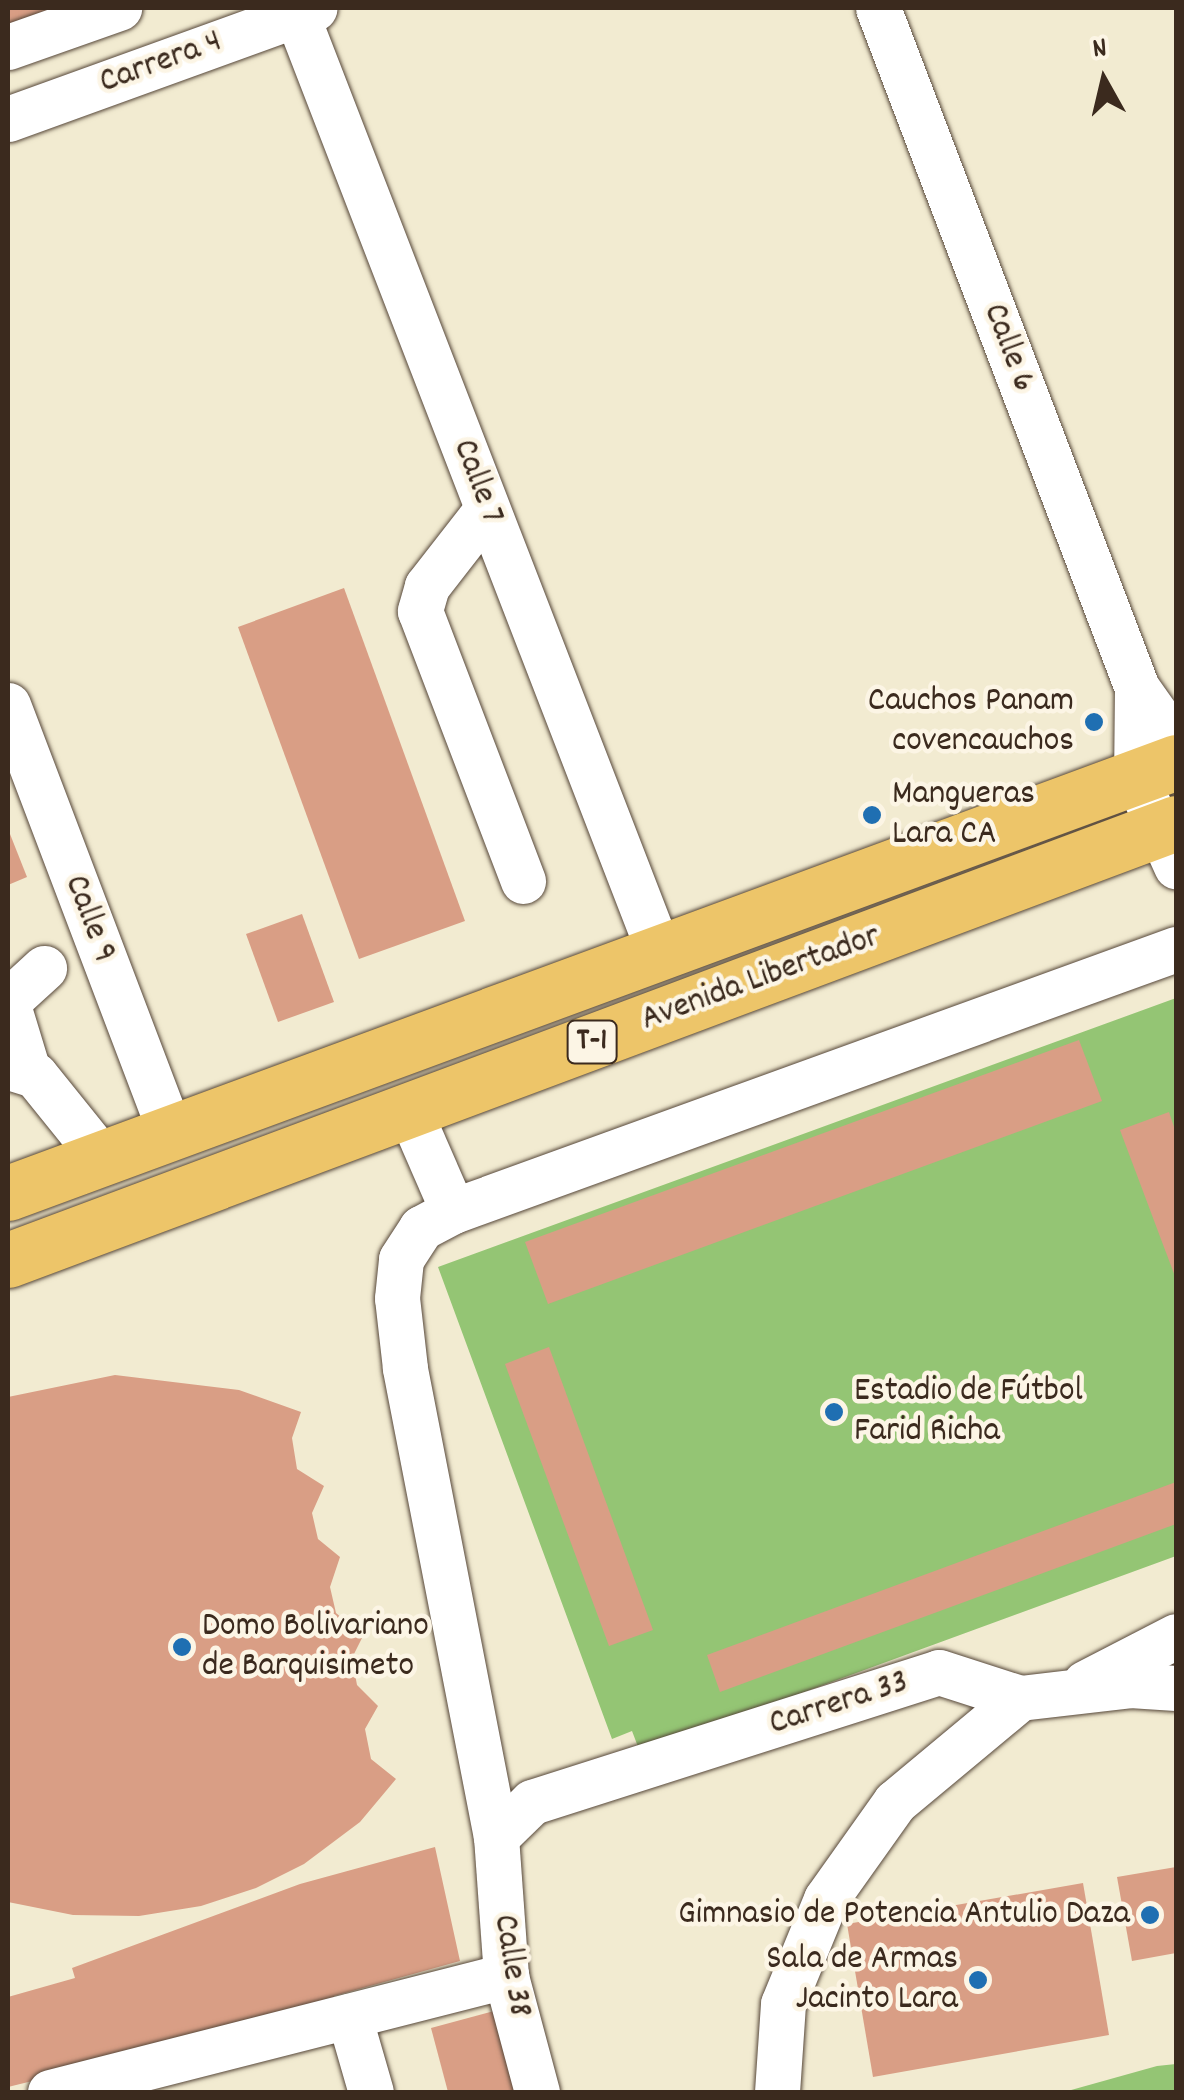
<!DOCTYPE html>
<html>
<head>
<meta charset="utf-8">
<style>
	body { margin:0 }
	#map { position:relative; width:1184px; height:2100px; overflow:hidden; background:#f2ebd1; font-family:Dekko,sans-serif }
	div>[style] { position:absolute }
	.green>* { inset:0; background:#94c574 }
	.building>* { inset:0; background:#d99e85 }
	.roads { filter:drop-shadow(0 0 2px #564739) drop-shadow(0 0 2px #564739) }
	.minor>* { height:45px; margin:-22.5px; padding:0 22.5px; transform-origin:22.5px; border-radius:22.5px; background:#fff }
	.major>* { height:55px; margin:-27.5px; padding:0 27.5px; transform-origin:27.5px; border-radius:27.5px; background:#edc569 }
	.dots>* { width:28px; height:28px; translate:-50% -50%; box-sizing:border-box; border:5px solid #fcf5e5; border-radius:50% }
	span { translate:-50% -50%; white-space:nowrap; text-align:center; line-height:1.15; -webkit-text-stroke:9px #fcf5e5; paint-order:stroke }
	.shield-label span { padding:2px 8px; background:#fcf5e5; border:2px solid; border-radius:8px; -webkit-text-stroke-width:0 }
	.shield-label { font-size:32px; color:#3b2a1e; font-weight:700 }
	.street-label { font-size:35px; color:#3b2a1e }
	.poi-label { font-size:35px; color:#3b2a1e }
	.right { translate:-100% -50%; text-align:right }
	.left { translate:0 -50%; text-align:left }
	.frame { position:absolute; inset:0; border:10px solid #3b2a1e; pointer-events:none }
	.north { position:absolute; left:1054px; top:30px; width:100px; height:100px; -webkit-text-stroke:8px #fcf5e5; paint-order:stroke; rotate:352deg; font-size:28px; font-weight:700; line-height:40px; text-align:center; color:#3b2a1e }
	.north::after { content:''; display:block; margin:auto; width:35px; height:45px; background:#3b2a1e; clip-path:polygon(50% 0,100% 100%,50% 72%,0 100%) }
</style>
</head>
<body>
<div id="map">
	<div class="green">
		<i style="clip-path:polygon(1176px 998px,1176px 1556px,640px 1752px,632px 1731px,612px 1739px,438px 1267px)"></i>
		<i style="clip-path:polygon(1176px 2064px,1176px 2092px,1064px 2092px,1157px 2066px)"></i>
	</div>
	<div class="building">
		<i style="clip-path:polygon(8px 8px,85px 8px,8px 36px)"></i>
		<i style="clip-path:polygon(344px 588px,465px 921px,359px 959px,238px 627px)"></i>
		<i style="clip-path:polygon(8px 829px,27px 877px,8px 885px)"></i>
		<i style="clip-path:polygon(302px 914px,334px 1002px,278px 1022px,246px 934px)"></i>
		<i style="clip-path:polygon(1079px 1040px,1102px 1101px,548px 1304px,525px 1242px)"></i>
		<i style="clip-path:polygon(1169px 1112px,1176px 1133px,1176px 1279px,1120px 1130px)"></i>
		<i style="clip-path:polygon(549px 1347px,653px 1630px,609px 1646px,505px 1364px)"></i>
		<i style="clip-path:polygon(115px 1375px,239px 1390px,301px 1412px,292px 1438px,297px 1469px,324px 1486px,312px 1513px,318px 1539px,340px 1557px,330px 1587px,336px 1613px,363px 1636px,352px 1658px,357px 1685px,378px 1706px,365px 1729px,371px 1759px,396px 1779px,360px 1822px,304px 1864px,256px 1888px,201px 1906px,139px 1916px,73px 1915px,8px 1902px,8px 1397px)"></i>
		<i style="clip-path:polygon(1176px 1482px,1176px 1524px,720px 1692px,707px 1655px)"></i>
		<i style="clip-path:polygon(435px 1847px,460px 1961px,334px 1996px,336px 2006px,8px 2087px,8px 1997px,75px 1978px,72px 1968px,300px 1884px)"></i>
		<i style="clip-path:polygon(1176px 1867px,1176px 1953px,1132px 1961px,1117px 1877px)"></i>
		<i style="clip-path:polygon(1083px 1883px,1109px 2035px,873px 2077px,847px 1924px)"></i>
		<i style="clip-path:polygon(494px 2011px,516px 2092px,448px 2092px,431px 2028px)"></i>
	</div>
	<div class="roads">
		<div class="minor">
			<i style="left:294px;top:8px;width:1017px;rotate:68.86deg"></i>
			<i style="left:878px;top:8px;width:728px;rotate:69.15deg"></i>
			<i style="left:1137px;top:688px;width:67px;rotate:54.7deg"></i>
			<i style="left:8px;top:47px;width:118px;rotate:-19.4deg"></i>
			<i style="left:8px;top:119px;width:326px;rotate:-19.9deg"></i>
			<i style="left:487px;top:509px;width:98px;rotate:127.9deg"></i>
			<i style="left:427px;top:586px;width:26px;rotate:106deg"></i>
			<i style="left:420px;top:611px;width:289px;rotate:69.1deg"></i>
			<i style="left:1137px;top:688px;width:89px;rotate:90.6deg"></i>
			<i style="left:1136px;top:777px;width:98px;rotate:65.8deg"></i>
			<i style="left:8px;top:705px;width:458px;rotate:69.2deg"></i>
			<i style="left:8px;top:1001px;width:49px;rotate:-42.5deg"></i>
			<i style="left:8px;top:1005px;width:69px;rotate:73.1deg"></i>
			<i style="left:15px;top:1069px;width:21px;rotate:17deg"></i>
			<i style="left:35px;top:1075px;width:107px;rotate:51.1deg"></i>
			<i style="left:409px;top:1110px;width:110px;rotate:66.5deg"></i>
			<i style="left:1085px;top:1683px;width:102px;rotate:-27.3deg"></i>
			<i style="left:1020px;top:1698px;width:111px;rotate:-6.7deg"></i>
			<i style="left:1130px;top:1685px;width:46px;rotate:3.7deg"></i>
			<i style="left:496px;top:1837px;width:50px;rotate:-44.2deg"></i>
			<i style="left:532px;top:1802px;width:427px;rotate:-17.7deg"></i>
			<i style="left:939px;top:1672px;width:85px;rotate:17.8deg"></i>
			<i style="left:1020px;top:1698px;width:163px;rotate:140.2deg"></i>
			<i style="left:895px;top:1802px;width:119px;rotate:125.4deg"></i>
			<i style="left:826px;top:1899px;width:113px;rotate:112.3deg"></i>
			<i style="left:783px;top:2004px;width:88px;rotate:93.9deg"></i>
			<i style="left:349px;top:2016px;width:79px;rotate:73.9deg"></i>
			<i style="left:50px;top:2092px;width:471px;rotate:-14.3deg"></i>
			<i style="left:537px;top:2092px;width:120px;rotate:-105deg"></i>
			<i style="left:506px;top:1976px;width:139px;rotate:-94.1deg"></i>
			<i style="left:496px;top:1837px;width:478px;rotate:-101deg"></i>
			<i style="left:405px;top:1368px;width:70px;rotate:-96.5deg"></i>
			<i style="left:397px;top:1298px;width:39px;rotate:-84deg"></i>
			<i style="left:401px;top:1259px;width:37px;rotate:-57deg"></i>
			<i style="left:421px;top:1228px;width:36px;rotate:-28deg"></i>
			<i style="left:453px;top:1211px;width:769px;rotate:-19.92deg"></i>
		</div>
		<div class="major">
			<i style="left:8px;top:1193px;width:1245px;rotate:-20.25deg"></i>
			<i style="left:8px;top:1260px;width:1247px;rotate:-20.51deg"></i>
		</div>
	</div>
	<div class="dots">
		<i style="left:1094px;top:722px;background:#1f6fb2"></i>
		<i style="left:872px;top:815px;background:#1f6fb2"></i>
		<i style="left:834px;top:1412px;background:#1f6fb2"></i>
		<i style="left:182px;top:1647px;background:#1f6fb2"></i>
		<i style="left:1150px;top:1915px;background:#1f6fb2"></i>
		<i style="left:978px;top:1980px;background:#1f6fb2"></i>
	</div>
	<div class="shield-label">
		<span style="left:592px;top:1042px">T-1</span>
	</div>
	<div class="street-label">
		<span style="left:161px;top:63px;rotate:-20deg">Carrera 4</span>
		<span style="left:1008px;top:348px;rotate:69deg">Calle 6</span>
		<span style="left:477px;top:482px;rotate:69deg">Calle 7</span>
		<span style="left:89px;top:919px;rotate:69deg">Calle 9</span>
		<span style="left:761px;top:979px;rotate:-20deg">Avenida Libertador</span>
		<span style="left:839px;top:1704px;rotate:-18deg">Carrera 33</span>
		<span style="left:511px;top:1966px;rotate:81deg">Calle 38</span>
	</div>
	<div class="poi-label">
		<span class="right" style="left:1074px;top:722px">Cauchos Panam<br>covencauchos</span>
		<span class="left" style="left:892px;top:815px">Mangueras<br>Lara CA</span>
		<span class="left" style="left:854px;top:1412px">Estadio de Fútbol<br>Farid Richa</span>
		<span class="left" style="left:202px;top:1647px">Domo Bolivariano<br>de Barquisimeto</span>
		<span class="right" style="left:1130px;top:1915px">Gimnasio de Potencia Antulio Daza</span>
		<span class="right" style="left:958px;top:1980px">Sala de Armas<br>Jacinto Lara</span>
	</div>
	<div class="frame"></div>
	<div class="north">N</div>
</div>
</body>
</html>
